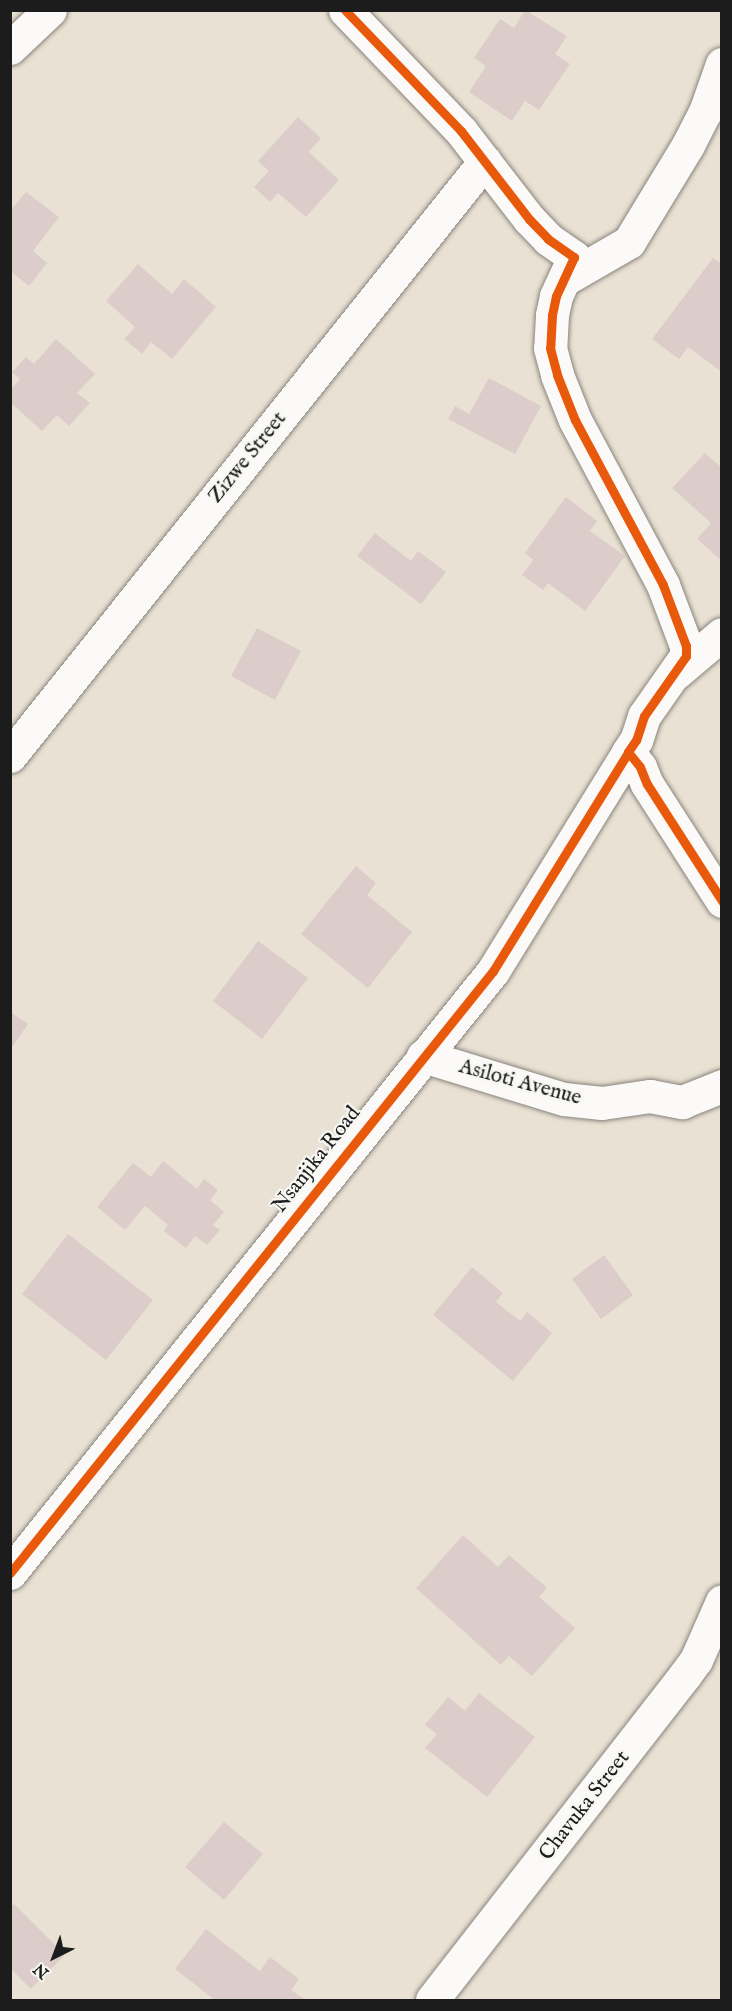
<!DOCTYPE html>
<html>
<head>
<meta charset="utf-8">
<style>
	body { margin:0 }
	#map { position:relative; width:732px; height:2011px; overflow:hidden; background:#e9e1d3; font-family:"IM FELL English",serif }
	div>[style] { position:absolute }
	.building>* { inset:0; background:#ddcdca }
	.roads { filter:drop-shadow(0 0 2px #89857e) drop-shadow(0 0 2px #89857e) }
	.minor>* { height:33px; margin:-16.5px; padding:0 16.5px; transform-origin:16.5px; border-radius:16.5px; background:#fcfaf8 }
	.cycleway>* { height:9px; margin:-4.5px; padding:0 4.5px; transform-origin:4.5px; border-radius:4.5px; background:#e8590c }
	span { translate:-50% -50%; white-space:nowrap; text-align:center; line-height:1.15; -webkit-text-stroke:4.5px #f6f6f2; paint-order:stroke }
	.street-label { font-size:21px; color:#1c1c1c }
	.frame { position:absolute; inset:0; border:12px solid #1c1c1c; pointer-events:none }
	.north { position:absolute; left:24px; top:1927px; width:60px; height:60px; -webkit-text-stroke:4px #f6f6f2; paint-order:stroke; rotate:222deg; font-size:16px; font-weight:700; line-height:24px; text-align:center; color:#1c1c1c }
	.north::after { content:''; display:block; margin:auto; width:21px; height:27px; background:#1c1c1c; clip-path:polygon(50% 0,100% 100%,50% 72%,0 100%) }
</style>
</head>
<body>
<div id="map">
	<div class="building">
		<i style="clip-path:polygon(525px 10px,567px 36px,555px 54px,570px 64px,539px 110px,525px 101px,512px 121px,469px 92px,486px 66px,474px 58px,500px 19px,514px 28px)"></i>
		<i style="clip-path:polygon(298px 117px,321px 138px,309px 152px,339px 180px,306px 217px,278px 193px,270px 202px,254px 187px,269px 171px,258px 161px)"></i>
		<i style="clip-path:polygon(26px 192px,59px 217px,33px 251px,47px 263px,29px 286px,10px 271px,10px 211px)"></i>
		<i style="clip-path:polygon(713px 258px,722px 264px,722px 372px,688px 347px,679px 359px,652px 339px)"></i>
		<i style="clip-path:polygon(138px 264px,172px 294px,184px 279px,216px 307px,172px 359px,151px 342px,142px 354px,124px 339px,135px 327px,106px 301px)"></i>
		<i style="clip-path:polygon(56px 339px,95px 374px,77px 393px,90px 403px,69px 426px,57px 415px,42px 431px,10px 402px,10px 390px,20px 379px,12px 372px,26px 357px,34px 364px)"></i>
		<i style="clip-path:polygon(489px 378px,541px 406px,515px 454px,448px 419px,455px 406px,469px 414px)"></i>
		<i style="clip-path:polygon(705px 453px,722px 468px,722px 561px,697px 539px,711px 523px,672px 488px)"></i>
		<i style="clip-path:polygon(566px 497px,597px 521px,590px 531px,625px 556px,585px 611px,548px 583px,543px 590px,522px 575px,533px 560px,525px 553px)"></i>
		<i style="clip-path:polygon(375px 533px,411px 561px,418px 551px,446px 572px,421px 604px,357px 556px)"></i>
		<i style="clip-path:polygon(257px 628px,301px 651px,275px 700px,231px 676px)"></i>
		<i style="clip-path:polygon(356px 866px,376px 883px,367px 895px,412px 932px,368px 988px,301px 934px)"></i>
		<i style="clip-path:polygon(258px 941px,308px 978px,262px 1039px,213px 1001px)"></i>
		<i style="clip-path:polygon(10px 1012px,28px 1024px,10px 1050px)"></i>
		<i style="clip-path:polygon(163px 1161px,197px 1189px,204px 1179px,218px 1190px,210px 1200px,224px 1212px,213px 1225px,220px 1230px,207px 1245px,195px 1236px,186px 1248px,164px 1231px,168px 1225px,145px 1206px,125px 1230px,97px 1207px,133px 1163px,151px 1177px)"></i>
		<i style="clip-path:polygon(68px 1234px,153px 1300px,106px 1360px,22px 1294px)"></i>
		<i style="clip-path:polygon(604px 1255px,633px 1295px,601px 1319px,572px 1279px)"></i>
		<i style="clip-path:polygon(472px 1267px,503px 1293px,496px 1302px,520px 1321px,527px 1312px,552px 1333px,513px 1381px,433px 1315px)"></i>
		<i style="clip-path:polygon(463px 1535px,498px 1567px,509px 1555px,547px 1588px,539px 1597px,575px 1628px,532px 1676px,509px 1656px,501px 1665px,416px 1588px)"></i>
		<i style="clip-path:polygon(479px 1693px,535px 1737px,487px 1797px,425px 1748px,437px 1734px,425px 1725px,448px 1697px,465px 1711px)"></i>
		<i style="clip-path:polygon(224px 1822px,263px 1854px,224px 1900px,185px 1867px)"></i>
		<i style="clip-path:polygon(14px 1904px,65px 1955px,31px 1989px,10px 1968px,10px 1907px)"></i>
		<i style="clip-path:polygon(206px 1929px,260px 1971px,270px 1957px,299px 1979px,291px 1990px,306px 2000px,215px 2000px,175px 1969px)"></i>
	</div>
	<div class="roads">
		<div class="minor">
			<i style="left:345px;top:10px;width:168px;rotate:46.2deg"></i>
			<i style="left:461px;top:131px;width:111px;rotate:52.3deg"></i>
			<i style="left:529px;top:219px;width:28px;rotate:46deg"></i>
			<i style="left:548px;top:239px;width:32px;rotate:35deg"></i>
			<i style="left:574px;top:257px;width:43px;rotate:114.8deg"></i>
			<i style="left:556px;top:296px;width:19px;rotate:102deg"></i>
			<i style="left:552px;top:315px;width:33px;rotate:93deg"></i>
			<i style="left:550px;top:348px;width:28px;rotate:75deg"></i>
			<i style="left:557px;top:375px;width:48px;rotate:68.2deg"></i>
			<i style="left:575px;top:420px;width:187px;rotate:61.9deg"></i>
			<i style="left:663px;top:585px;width:65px;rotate:69.3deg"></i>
			<i style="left:686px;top:646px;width:10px;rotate:90deg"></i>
			<i style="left:686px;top:656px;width:73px;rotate:125deg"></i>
			<i style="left:644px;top:716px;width:25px;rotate:108deg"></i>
			<i style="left:636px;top:740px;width:14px;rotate:124deg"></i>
			<i style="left:628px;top:752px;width:19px;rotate:51deg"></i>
			<i style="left:640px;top:767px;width:18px;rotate:68deg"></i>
			<i style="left:647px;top:784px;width:139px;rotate:57.3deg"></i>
			<i style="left:10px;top:48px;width:55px;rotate:-43.5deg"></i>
			<i style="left:565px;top:279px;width:74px;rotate:-30deg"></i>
			<i style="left:629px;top:242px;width:114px;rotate:-58.7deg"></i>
			<i style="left:688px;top:145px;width:37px;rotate:-63deg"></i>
			<i style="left:705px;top:112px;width:51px;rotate:-70.5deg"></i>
			<i style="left:676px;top:673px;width:60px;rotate:-40.3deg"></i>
			<i style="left:10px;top:756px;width:761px;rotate:-51.4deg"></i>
			<i style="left:423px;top:1056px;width:147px;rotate:17deg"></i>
			<i style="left:564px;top:1099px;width:38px;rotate:6deg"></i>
			<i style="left:602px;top:1103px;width:49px;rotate:-8.3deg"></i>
			<i style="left:650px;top:1096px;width:33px;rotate:11deg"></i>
			<i style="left:682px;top:1102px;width:43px;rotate:-21.8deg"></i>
			<i style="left:10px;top:1573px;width:772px;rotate:-51.26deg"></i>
			<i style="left:493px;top:971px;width:257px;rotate:-58.3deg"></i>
			<i style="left:432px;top:2000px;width:412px;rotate:-52.1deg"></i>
			<i style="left:685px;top:1675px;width:19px;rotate:-54deg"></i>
			<i style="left:696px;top:1660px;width:64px;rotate:-66.2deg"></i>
		</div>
	</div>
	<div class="cycleway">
		<i style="left:345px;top:10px;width:168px;rotate:46.2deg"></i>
		<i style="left:461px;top:131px;width:111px;rotate:52.3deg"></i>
		<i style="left:529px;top:219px;width:28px;rotate:46deg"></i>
		<i style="left:548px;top:239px;width:32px;rotate:35deg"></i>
		<i style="left:574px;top:257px;width:43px;rotate:114.8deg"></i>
		<i style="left:556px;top:296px;width:19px;rotate:102deg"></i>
		<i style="left:552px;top:315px;width:33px;rotate:93deg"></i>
		<i style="left:550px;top:348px;width:28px;rotate:75deg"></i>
		<i style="left:557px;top:375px;width:48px;rotate:68.2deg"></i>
		<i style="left:575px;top:420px;width:187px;rotate:61.9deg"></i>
		<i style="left:663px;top:585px;width:65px;rotate:69.3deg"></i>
		<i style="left:686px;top:646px;width:10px;rotate:90deg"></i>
		<i style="left:686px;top:656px;width:73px;rotate:125deg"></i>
		<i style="left:644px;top:716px;width:25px;rotate:108deg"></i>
		<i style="left:636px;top:740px;width:14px;rotate:124deg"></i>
		<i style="left:628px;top:752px;width:19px;rotate:51deg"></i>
		<i style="left:640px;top:767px;width:18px;rotate:68deg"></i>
		<i style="left:647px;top:784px;width:139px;rotate:57.3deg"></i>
		<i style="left:10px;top:1573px;width:772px;rotate:-51.26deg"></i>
		<i style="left:493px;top:971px;width:257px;rotate:-58.3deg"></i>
	</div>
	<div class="street-label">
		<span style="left:248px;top:458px;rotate:-51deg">Zizwe Street</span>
		<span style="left:520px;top:1083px;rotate:15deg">Asiloti Avenue</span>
		<span style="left:317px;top:1160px;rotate:-52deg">Nsanjika Road</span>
		<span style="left:585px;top:1806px;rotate:-52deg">Chavuka Street</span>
	</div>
	<div class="frame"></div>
	<div class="north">N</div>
</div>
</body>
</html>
